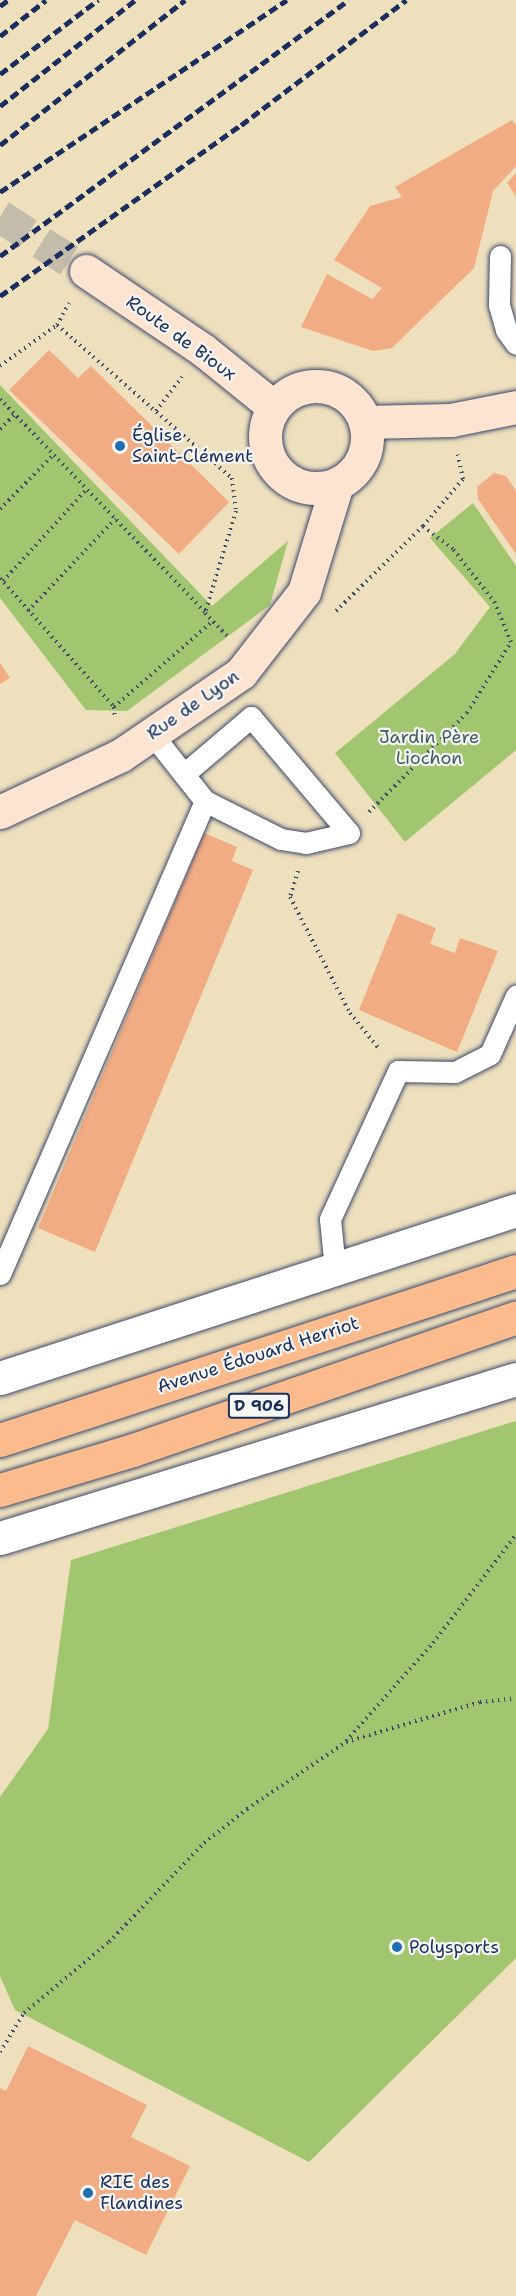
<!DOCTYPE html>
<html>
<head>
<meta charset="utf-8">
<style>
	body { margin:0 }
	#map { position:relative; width:516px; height:2296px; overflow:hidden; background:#eedfbd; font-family:"Shantell Sans",sans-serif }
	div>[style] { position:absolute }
	.green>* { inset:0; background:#a2c66f }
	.building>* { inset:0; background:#f2ac84 }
	.secondary-tunnel>* { height:33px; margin-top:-16.5px; transform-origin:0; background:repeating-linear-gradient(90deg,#c4bcaa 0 33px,transparent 0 49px) }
	.path>* { height:4px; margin-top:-2px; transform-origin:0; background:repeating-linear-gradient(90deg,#3b496c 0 1.5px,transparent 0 6px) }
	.roads { filter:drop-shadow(0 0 2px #3b496c) drop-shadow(0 0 2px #3b496c) }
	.lane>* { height:21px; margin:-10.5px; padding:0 10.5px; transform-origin:10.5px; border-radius:10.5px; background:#fff }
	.street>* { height:33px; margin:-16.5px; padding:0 16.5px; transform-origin:16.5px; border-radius:16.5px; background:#fff }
	.secondary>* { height:33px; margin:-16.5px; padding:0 16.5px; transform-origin:16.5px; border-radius:16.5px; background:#fde4d1 }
	.secondary>.ring { margin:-16.5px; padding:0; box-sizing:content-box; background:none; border:33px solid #fde4d1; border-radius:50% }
	.primary>* { height:33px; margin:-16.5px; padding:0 16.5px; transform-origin:16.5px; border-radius:16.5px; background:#fbbb8d }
	.rail>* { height:4.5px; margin-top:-2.25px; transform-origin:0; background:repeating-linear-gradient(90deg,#1b2f5e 0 9px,transparent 0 13.5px) }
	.dots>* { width:16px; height:16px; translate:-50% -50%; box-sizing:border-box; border:3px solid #f6f6f2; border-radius:50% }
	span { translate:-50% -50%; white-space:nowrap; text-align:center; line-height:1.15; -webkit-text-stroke:4.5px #f6f6f2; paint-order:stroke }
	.shield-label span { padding:2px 4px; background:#f6f6f2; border:2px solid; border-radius:4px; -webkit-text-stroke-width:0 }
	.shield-label { font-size:16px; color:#1b2f5e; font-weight:700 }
	.street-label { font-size:18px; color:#1b2f5e }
	.poi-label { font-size:18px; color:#1b2f5e }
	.left { translate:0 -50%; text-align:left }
	.park-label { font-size:18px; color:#445c63 }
</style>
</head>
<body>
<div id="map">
	<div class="green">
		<i style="clip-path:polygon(0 385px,212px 606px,288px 541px,270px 605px,127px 711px,86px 710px,0 598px)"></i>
		<i style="clip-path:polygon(473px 503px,516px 566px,516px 750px,405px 842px,335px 753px,455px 654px,490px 607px,430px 538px)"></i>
		<i style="clip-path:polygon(516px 1421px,516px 1958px,309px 2162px,15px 2010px,0 1976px,0 1797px,48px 1729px,71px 1560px)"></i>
	</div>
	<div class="building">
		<i style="clip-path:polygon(512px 120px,516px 125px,516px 166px,493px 191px,474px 268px,392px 348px,373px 351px,301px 327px,327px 274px,372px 299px,382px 288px,334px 260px,370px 206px,402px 197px,395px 187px)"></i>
		<i style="clip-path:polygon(516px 173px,516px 196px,507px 183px)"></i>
		<i style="clip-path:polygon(49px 350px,78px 378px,91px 366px,229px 502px,179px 554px,9px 390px)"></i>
		<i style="clip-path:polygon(494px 473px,506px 476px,516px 491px,516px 554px,478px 499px,477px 487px)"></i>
		<i style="clip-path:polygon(0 663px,10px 678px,0 684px)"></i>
		<i style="clip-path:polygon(204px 833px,237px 847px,232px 861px,253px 870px,95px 1252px,38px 1228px)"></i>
		<i style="clip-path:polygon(398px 913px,436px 928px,430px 944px,455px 953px,460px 938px,498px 951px,457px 1052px,359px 1010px)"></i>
		<i style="clip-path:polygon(28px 2046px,147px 2105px,131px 2137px,190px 2166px,146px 2255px,75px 2220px,36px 2296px,0 2296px,0 2088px,6px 2091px)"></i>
	</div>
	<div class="secondary-tunnel">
		<i style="left:0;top:216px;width:102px;rotate:32.6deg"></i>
	</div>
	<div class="path">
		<i style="left:57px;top:325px;width:232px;rotate:41.2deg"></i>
		<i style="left:232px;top:478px;width:33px;rotate:83deg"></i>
		<i style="left:236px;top:511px;width:107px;rotate:106.9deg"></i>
		<i style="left:205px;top:613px;width:32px;rotate:46deg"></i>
		<i style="left:0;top:366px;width:70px;rotate:-35.7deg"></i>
		<i style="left:57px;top:325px;width:25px;rotate:-61deg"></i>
		<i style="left:0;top:399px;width:296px;rotate:46.1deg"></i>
		<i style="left:156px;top:411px;width:43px;rotate:-52.6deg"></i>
		<i style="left:0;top:429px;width:21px;rotate:-45deg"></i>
		<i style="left:0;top:509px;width:76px;rotate:-45.5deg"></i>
		<i style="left:0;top:578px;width:172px;rotate:48.5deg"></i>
		<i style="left:114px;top:707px;width:10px;rotate:84deg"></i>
		<i style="left:3px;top:581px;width:125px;rotate:-47.6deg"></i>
		<i style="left:28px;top:611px;width:127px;rotate:-46.6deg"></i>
		<i style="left:336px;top:611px;width:122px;rotate:-44.3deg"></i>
		<i style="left:423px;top:526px;width:62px;rotate:-49.6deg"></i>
		<i style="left:463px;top:479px;width:25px;rotate:-102deg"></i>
		<i style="left:114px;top:707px;width:131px;rotate:-41deg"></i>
		<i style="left:369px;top:812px;width:139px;rotate:-45.3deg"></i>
		<i style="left:467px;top:713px;width:84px;rotate:-58.2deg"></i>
		<i style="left:511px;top:642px;width:42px;rotate:-112.3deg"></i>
		<i style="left:495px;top:603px;width:68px;rotate:-127.9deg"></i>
		<i style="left:453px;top:549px;width:38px;rotate:-143deg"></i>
		<i style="left:298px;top:871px;width:27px;rotate:107deg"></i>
		<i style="left:290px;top:897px;width:131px;rotate:62.7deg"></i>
		<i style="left:350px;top:1013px;width:48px;rotate:51deg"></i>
		<i style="left:346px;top:1741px;width:131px;rotate:-48.4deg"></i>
		<i style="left:433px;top:1643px;width:136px;rotate:-52.5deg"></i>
		<i style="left:0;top:2052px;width:46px;rotate:-58.4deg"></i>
		<i style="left:24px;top:2013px;width:111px;rotate:-39.9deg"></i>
		<i style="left:109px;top:1942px;width:137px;rotate:-46.2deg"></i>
		<i style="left:204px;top:1843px;width:55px;rotate:-38.3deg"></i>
		<i style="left:247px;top:1809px;width:120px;rotate:-34.1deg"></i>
		<i style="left:346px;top:1742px;width:140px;rotate:-16.6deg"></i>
		<i style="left:480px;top:1702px;width:36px;rotate:-6deg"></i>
	</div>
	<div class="roads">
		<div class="lane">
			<i style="left:500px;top:256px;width:49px;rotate:91.2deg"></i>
			<i style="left:499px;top:305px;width:26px;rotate:74deg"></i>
			<i style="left:506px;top:330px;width:17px;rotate:54deg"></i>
			<i style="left:152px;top:734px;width:85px;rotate:51.7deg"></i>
			<i style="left:205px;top:801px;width:85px;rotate:26.6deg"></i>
			<i style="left:281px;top:839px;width:25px;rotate:9deg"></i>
			<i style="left:306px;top:843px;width:44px;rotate:-13.1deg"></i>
			<i style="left:349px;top:833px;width:152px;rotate:-130.2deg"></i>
			<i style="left:251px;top:717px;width:88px;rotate:139.6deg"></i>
			<i style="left:335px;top:1269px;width:50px;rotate:-95.7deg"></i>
			<i style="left:330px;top:1219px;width:163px;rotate:-65.3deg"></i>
			<i style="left:398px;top:1071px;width:57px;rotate:1deg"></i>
			<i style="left:455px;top:1072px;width:39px;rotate:-27deg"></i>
			<i style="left:490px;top:1054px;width:64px;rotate:-65.9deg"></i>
			<i style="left:0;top:1274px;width:516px;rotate:-66.57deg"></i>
		</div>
		<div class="street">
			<i style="left:0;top:1378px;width:543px;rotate:-18.03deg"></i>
			<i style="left:0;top:1538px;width:540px;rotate:-17.13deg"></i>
		</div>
		<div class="secondary">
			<i style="left:86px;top:271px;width:141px;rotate:34deg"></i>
			<i style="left:203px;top:350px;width:91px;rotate:38.8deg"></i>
			<i class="ring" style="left:265px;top:386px;width:69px;height:69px"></i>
			<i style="left:365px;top:422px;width:86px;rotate:-1.3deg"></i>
			<i style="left:451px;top:420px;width:66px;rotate:-11.3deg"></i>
			<i style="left:0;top:812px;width:134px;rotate:-25.2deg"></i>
			<i style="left:121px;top:755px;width:145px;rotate:-34.3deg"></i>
			<i style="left:241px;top:673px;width:103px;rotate:-52.1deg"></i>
			<i style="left:304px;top:592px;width:113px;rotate:-73deg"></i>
		</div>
		<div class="primary">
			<i style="left:0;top:1440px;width:543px;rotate:-18.13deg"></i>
			<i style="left:0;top:1490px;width:139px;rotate:-16.7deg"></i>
			<i style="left:133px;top:1450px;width:405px;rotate:-19.1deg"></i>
		</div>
	</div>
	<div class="rail">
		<i style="left:0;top:6px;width:10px;rotate:-37deg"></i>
		<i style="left:0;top:36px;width:58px;rotate:-38deg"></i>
		<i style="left:0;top:74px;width:123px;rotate:-37.1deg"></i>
		<i style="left:0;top:106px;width:172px;rotate:-38.1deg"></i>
		<i style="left:0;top:145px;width:235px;rotate:-38.1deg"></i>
		<i style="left:0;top:192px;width:345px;rotate:-33.8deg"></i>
		<i style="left:0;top:256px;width:432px;rotate:-36.3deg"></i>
		<i style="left:0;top:296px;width:296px;rotate:-35.4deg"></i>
		<i style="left:241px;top:125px;width:207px;rotate:-37.1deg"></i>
	</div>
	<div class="dots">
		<i style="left:120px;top:446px;background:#1f6fb2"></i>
		<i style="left:397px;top:1947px;background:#1f6fb2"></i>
		<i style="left:88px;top:2193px;background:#1f6fb2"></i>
	</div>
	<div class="shield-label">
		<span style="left:259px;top:1406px">D 906</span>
	</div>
	<div class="street-label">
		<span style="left:181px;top:338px;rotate:36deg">Route de Bioux</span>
		<span style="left:193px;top:705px;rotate:-35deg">Rue de Lyon</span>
		<span style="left:258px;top:1355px;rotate:-18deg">Avenue Édouard Herriot</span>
	</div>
	<div class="poi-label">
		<span class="left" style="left:132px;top:446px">Église<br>Saint-Clément</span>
		<span class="left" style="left:409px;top:1947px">Polysports</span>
		<span class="left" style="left:100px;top:2193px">RIE des<br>Flandines</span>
	</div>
	<div class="park-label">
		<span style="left:429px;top:748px">Jardin Père<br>Liochon</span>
	</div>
</div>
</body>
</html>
